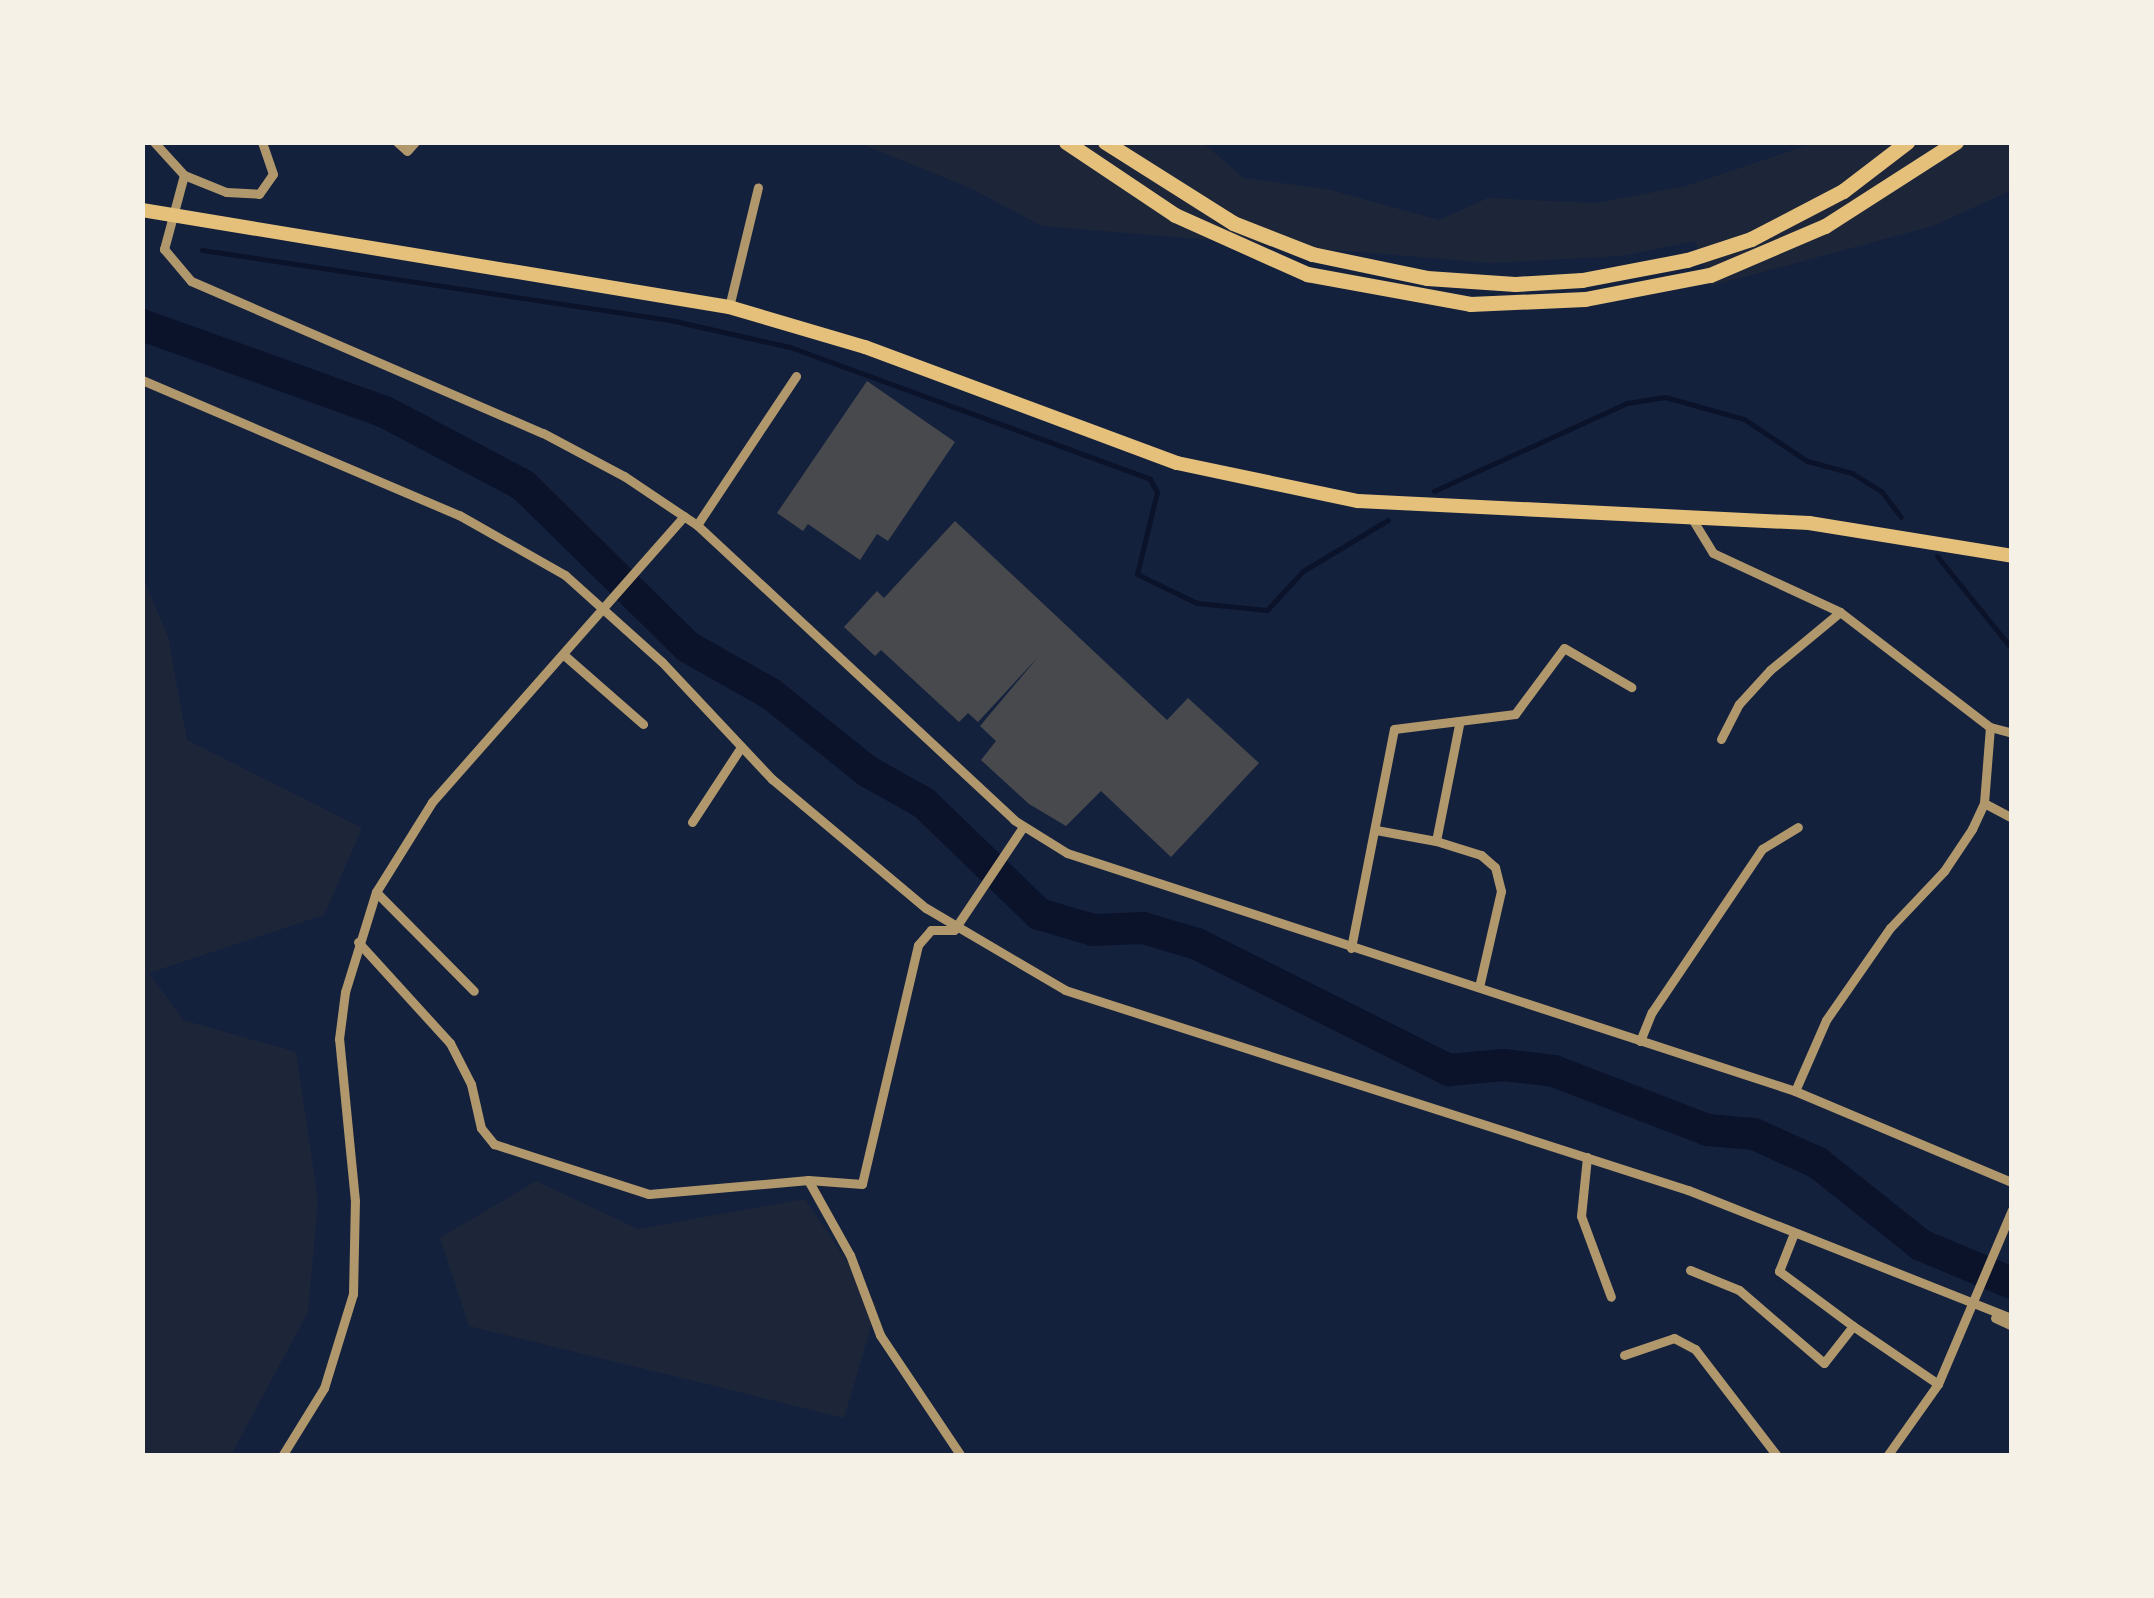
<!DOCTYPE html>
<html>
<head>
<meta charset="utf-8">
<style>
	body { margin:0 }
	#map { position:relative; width:2154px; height:1598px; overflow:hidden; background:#14213d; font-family:"PT Sans",sans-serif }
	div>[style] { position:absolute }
	.green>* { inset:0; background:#1d2539 }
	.stream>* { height:5px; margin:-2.5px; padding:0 2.5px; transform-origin:2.5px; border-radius:2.5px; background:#0b132b }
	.river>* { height:32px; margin:-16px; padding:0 16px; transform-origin:16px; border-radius:16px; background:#0b132b }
	.building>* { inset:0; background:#48494c }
	.minor>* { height:9px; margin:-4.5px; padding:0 4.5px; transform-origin:4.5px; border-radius:4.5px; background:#b1986c }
	.trunk>* { height:14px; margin:-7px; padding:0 7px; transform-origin:7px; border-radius:7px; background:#e5c07b }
	.motorway>* { height:15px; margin:-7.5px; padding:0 7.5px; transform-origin:7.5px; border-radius:7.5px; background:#e5c07b }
	span { translate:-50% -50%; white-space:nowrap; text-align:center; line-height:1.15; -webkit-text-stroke:10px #f6f1e7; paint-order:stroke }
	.frame { position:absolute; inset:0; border:145px solid #f6f1e7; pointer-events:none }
</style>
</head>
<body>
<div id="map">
	<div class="green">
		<i style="clip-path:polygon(859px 143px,1203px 143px,1244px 178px,1327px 189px,1439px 220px,1488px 198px,1596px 203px,1686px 186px,1814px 143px,2011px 143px,2012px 190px,1933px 226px,1711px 286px,1695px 241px,1622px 256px,1491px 263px,1042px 226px,968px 187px)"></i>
		<i style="clip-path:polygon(142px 575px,168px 637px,187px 740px,362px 828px,324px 915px,149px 973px,183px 1020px,296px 1052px,318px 1201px,308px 1312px,231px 1455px,143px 1455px)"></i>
		<i style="clip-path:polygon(536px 1181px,638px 1229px,805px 1199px,877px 1306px,844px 1418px,469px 1326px,440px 1238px)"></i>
	</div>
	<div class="stream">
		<i style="left:202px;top:250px;width:473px;rotate:8.5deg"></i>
		<i style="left:670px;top:320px;width:123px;rotate:12.7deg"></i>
		<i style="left:790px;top:347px;width:383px;rotate:20.1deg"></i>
		<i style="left:1150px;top:479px;width:15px;rotate:62deg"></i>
		<i style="left:1157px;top:492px;width:84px;rotate:103.7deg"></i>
		<i style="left:1137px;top:574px;width:67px;rotate:25.8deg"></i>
		<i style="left:1197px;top:603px;width:70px;rotate:5.7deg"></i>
		<i style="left:1267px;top:610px;width:53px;rotate:-47.3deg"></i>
		<i style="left:1303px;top:571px;width:99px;rotate:-31deg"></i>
		<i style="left:1434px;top:491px;width:212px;rotate:-24.5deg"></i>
		<i style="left:1627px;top:403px;width:38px;rotate:-9deg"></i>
		<i style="left:1665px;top:397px;width:82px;rotate:15.6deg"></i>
		<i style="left:1744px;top:419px;width:76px;rotate:33.7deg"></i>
		<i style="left:1807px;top:461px;width:47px;rotate:14.9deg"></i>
		<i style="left:1852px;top:473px;width:36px;rotate:32deg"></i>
		<i style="left:1882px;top:492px;width:31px;rotate:53deg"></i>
		<i style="left:1937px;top:556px;width:119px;rotate:51.1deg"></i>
	</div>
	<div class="river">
		<i style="left:142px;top:325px;width:258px;rotate:19.7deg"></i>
		<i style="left:385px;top:412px;width:156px;rotate:27.9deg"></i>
		<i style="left:523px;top:485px;width:231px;rotate:44.5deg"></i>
		<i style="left:688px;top:647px;width:95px;rotate:29.5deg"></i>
		<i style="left:771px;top:694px;width:123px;rotate:38.7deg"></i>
		<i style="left:867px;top:771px;width:65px;rotate:29.3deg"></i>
		<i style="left:924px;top:803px;width:160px;rotate:44deg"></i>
		<i style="left:1039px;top:914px;width:56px;rotate:16.5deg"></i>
		<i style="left:1093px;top:930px;width:50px;rotate:-2.3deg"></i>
		<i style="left:1143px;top:928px;width:56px;rotate:16.5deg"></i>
		<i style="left:1197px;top:944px;width:282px;rotate:26.6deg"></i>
		<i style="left:1449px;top:1070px;width:55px;rotate:-5.2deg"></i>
		<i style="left:1504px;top:1065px;width:50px;rotate:6.8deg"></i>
		<i style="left:1554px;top:1071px;width:165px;rotate:21deg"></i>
		<i style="left:1708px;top:1130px;width:46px;rotate:5deg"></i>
		<i style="left:1754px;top:1134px;width:70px;rotate:24.4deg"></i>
		<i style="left:1818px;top:1163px;width:132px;rotate:38.5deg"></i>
		<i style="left:1921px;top:1245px;width:99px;rotate:22.7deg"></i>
	</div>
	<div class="building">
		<i style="clip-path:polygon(867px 381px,955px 442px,888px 541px,877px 534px,860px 560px,808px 524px,803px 531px,777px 513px)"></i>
		<i style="clip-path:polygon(955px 521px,1167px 720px,1188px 698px,1259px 763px,1171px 857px,1101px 791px,1066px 826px,1029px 804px,981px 760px,996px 741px,980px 726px,1038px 657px,978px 722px,968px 713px,959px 722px,881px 650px,875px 656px,844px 627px,877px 591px,884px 598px)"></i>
	</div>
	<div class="minor">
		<i style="left:154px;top:142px;width:45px;rotate:47.7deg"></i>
		<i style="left:184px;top:175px;width:77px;rotate:105.1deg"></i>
		<i style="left:164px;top:249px;width:42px;rotate:49.8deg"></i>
		<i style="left:191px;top:281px;width:383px;rotate:23.4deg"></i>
		<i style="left:543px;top:433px;width:92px;rotate:28deg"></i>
		<i style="left:624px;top:476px;width:88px;rotate:33.9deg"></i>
		<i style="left:697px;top:525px;width:433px;rotate:42.9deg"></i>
		<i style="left:1014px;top:820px;width:62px;rotate:31.9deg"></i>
		<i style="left:1067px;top:853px;width:766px;rotate:18.1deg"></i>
		<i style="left:1795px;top:1091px;width:235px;rotate:22.8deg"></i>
		<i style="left:397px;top:142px;width:13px;rotate:42deg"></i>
		<i style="left:407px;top:151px;width:12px;rotate:-48deg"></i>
		<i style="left:184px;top:175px;width:45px;rotate:22deg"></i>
		<i style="left:226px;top:192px;width:33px;rotate:3deg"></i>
		<i style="left:259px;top:194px;width:24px;rotate:-55deg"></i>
		<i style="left:273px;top:174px;width:34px;rotate:-109deg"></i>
		<i style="left:729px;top:307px;width:123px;rotate:-76.4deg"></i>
		<i style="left:142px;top:380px;width:345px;rotate:23.1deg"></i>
		<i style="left:459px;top:515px;width:122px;rotate:29.5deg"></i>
		<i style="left:565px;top:575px;width:130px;rotate:41.9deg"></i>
		<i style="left:662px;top:662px;width:161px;rotate:46.8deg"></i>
		<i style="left:772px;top:779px;width:201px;rotate:40deg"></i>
		<i style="left:926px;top:908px;width:161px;rotate:30.5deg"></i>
		<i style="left:1065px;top:990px;width:654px;rotate:17.8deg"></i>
		<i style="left:1688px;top:1190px;width:348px;rotate:21.6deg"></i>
		<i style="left:1691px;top:517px;width:42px;rotate:58.6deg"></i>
		<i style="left:1713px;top:553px;width:140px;rotate:24.9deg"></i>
		<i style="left:1840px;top:612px;width:189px;rotate:37.5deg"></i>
		<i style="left:1990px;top:727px;width:23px;rotate:15deg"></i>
		<i style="left:697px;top:525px;width:179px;rotate:-56.4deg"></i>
		<i style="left:564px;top:655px;width:105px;rotate:41.1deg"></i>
		<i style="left:1721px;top:739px;width:39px;rotate:-63deg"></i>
		<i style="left:1739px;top:704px;width:46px;rotate:-47.6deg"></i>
		<i style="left:1770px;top:670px;width:91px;rotate:-39.6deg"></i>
		<i style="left:1984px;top:803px;width:32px;rotate:28deg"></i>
		<i style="left:692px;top:822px;width:90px;rotate:-56.8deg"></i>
		<i style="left:1376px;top:830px;width:61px;rotate:10.4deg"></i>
		<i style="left:1436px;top:841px;width:47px;rotate:17.3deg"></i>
		<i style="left:1481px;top:855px;width:18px;rotate:41deg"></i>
		<i style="left:1495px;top:867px;width:25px;rotate:76deg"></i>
		<i style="left:1501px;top:891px;width:98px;rotate:102.9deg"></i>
		<i style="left:1436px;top:841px;width:118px;rotate:-78.8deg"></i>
		<i style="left:376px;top:892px;width:139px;rotate:45.3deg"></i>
		<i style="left:954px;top:930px;width:23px;rotate:180deg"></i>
		<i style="left:931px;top:930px;width:20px;rotate:131deg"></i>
		<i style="left:918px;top:945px;width:245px;rotate:103.2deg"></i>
		<i style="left:862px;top:1184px;width:54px;rotate:-175.8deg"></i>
		<i style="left:808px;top:1180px;width:86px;rotate:60.8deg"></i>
		<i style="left:850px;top:1255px;width:85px;rotate:69.4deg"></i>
		<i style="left:880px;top:1335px;width:146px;rotate:56.2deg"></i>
		<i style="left:954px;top:930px;width:124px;rotate:-56.2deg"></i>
		<i style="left:358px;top:942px;width:137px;rotate:47.7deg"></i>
		<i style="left:450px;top:1043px;width:46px;rotate:62.9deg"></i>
		<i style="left:471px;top:1084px;width:45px;rotate:77.2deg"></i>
		<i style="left:481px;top:1128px;width:21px;rotate:51deg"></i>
		<i style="left:494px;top:1144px;width:163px;rotate:17.9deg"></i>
		<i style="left:649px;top:1194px;width:160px;rotate:-5deg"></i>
		<i style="left:1351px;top:948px;width:223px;rotate:-78.9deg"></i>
		<i style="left:1394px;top:729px;width:122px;rotate:-7.1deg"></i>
		<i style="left:1515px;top:714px;width:82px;rotate:-53.4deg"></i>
		<i style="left:1564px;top:648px;width:78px;rotate:30.2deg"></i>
		<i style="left:1640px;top:1041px;width:31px;rotate:-68deg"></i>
		<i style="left:1652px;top:1012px;width:197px;rotate:-56deg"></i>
		<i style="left:1762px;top:849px;width:42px;rotate:-31.4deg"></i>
		<i style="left:1795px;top:1091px;width:77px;rotate:-66.4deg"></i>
		<i style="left:1826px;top:1020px;width:112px;rotate:-55.2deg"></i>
		<i style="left:1890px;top:928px;width:79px;rotate:-46.5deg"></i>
		<i style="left:1944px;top:871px;width:50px;rotate:-56.3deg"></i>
		<i style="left:1972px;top:829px;width:29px;rotate:-65deg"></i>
		<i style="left:1984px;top:803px;width:76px;rotate:-85.5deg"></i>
		<i style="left:1587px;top:1157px;width:59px;rotate:95.8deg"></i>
		<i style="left:1581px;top:1216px;width:86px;rotate:69.7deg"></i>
		<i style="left:1794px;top:1233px;width:41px;rotate:111.5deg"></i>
		<i style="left:1779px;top:1271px;width:92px;rotate:36.6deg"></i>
		<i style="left:1690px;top:1270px;width:53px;rotate:22.2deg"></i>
		<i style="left:1739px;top:1290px;width:112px;rotate:40.7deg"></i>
		<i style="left:1824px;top:1363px;width:47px;rotate:-51.9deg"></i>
		<i style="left:1853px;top:1326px;width:103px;rotate:34.3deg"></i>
		<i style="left:1995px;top:1318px;width:19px;rotate:25deg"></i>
		<i style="left:1624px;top:1355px;width:53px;rotate:-18.8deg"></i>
		<i style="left:1674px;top:1338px;width:24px;rotate:28deg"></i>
		<i style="left:1695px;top:1349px;width:135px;rotate:52.5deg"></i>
		<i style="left:282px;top:1456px;width:80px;rotate:-58.3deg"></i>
		<i style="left:324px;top:1388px;width:98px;rotate:-72.9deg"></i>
		<i style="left:353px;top:1294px;width:93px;rotate:-88.8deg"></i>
		<i style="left:355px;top:1201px;width:163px;rotate:-95.6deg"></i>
		<i style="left:339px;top:1039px;width:47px;rotate:-82.7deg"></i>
		<i style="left:345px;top:992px;width:105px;rotate:-72.8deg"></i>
		<i style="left:376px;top:892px;width:106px;rotate:-58.1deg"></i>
		<i style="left:432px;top:802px;width:381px;rotate:-48.6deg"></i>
		<i style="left:1887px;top:1456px;width:88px;rotate:-54.7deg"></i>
		<i style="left:1938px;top:1384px;width:189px;rotate:-67deg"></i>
	</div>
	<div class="trunk">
		<i style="left:142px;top:210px;width:595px;rotate:9.38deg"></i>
		<i style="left:729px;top:307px;width:142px;rotate:16.4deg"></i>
		<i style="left:865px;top:347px;width:333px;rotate:20.4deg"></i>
		<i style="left:1177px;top:463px;width:185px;rotate:11.9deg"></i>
		<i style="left:1358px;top:501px;width:452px;rotate:2.8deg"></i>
		<i style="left:1809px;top:523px;width:206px;rotate:9.2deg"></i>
	</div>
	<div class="motorway">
		<i style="left:1066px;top:142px;width:131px;rotate:33.8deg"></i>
		<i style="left:1175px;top:215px;width:145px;rotate:24.1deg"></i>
		<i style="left:1307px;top:274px;width:166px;rotate:10.4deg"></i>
		<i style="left:1470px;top:304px;width:115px;rotate:-2.5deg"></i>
		<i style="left:1585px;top:299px;width:127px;rotate:-10.9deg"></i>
		<i style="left:1710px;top:275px;width:125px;rotate:-23.1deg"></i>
		<i style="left:1825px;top:226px;width:156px;rotate:-32.7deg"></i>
		<i style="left:1105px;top:142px;width:151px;rotate:32.3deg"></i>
		<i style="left:1233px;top:223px;width:85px;rotate:21.4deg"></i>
		<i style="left:1312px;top:254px;width:117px;rotate:11.8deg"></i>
		<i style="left:1427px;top:278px;width:88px;rotate:3.9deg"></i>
		<i style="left:1515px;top:284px;width:67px;rotate:-3.4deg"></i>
		<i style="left:1582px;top:280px;width:107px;rotate:-10.8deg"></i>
		<i style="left:1687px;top:260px;width:67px;rotate:-18.2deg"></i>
		<i style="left:1751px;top:239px;width:104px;rotate:-27.6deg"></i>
		<i style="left:1843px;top:191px;width:81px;rotate:-37.4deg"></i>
	</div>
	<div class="frame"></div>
</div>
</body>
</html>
